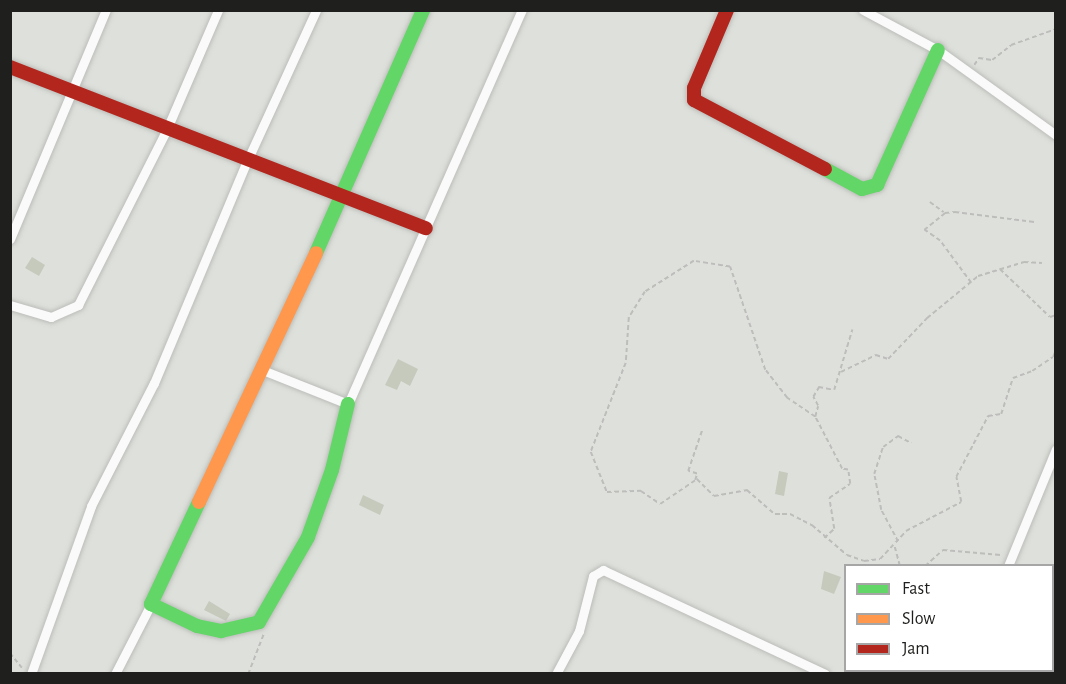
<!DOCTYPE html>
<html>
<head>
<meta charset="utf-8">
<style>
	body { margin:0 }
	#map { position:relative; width:1066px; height:684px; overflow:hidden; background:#dee0db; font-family:"Alegreya Sans",sans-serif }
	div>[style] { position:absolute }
	.building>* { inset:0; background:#c5cabc }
	.path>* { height:1.5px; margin-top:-0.75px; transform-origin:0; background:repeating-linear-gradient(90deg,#bdbebc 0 4.5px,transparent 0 7.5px) }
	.roads { filter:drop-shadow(0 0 2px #bbbdb9) drop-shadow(0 0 2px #bbbdb9) }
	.street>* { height:9px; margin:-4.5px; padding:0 4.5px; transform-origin:4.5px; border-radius:4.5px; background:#fafafa }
	.fast>* { height:14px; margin:-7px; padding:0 7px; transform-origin:7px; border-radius:7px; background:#63d668 }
	.slow>* { height:14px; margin:-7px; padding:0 7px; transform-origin:7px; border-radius:7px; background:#ff974d }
	.jam>* { height:14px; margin:-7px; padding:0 7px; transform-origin:7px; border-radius:7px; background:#b3261e }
	span { translate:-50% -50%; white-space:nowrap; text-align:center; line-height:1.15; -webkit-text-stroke:4.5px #fff; paint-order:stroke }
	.frame { position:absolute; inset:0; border:12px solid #1f201d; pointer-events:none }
	.legend { position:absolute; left:844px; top:564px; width:210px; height:108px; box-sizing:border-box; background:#fff; border:2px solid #a5a6a5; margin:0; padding:8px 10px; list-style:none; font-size:18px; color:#1f201d }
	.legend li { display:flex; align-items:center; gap:12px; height:30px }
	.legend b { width:30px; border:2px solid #a5a6a5 }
</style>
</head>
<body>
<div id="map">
	<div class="building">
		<i style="clip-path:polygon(32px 257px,45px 265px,39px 276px,25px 268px)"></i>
		<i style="clip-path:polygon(398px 359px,418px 369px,410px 386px,401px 381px,397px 390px,385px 385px)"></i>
		<i style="clip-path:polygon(779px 471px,788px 473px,784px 496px,775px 494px)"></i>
		<i style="clip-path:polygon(363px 495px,384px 505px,380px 515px,359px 505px)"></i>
		<i style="clip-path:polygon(824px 571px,841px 577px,834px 594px,821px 589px)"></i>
		<i style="clip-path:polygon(209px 601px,230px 614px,226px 621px,204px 610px)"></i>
	</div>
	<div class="path">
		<i style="left:974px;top:65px;width:9px;rotate:-54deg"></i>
		<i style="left:979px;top:58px;width:13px;rotate:9deg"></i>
		<i style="left:992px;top:60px;width:24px;rotate:-38deg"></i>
		<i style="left:1011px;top:45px;width:48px;rotate:-19.6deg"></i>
		<i style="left:930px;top:202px;width:17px;rotate:36deg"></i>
		<i style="left:1000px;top:269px;width:69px;rotate:43.8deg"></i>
		<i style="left:1050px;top:317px;width:6px;rotate:-18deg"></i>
		<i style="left:971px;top:283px;width:52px;rotate:-126.4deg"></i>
		<i style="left:940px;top:241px;width:19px;rotate:-145deg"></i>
		<i style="left:924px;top:230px;width:27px;rotate:-39deg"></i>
		<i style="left:945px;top:213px;width:10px;rotate:-6deg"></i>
		<i style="left:955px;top:212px;width:80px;rotate:7.2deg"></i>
		<i style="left:841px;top:372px;width:39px;rotate:-26deg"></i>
		<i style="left:876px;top:355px;width:13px;rotate:18deg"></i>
		<i style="left:888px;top:359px;width:57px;rotate:-46.4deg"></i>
		<i style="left:927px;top:318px;width:66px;rotate:-39.5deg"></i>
		<i style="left:978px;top:276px;width:48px;rotate:-16.9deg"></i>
		<i style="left:1024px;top:262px;width:18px;rotate:3deg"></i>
		<i style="left:815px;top:417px;width:34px;rotate:-146deg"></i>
		<i style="left:787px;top:398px;width:36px;rotate:-128deg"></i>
		<i style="left:765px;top:370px;width:109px;rotate:-108.8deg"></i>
		<i style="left:730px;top:267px;width:36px;rotate:-171deg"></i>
		<i style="left:694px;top:261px;width:58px;rotate:147.7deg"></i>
		<i style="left:645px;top:292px;width:31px;rotate:122deg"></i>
		<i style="left:629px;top:318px;width:45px;rotate:93.8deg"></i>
		<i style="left:626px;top:363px;width:96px;rotate:111.5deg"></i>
		<i style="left:591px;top:452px;width:43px;rotate:68.2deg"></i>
		<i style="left:607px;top:492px;width:34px;rotate:-2deg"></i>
		<i style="left:641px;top:491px;width:23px;rotate:34deg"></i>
		<i style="left:660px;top:504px;width:45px;rotate:-34deg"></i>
		<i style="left:697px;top:479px;width:24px;rotate:45deg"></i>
		<i style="left:714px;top:496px;width:34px;rotate:-10deg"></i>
		<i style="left:747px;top:490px;width:37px;rotate:41deg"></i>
		<i style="left:775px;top:514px;width:15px"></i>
		<i style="left:790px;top:514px;width:25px;rotate:27deg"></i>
		<i style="left:812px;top:525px;width:46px;rotate:40.6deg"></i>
		<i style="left:847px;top:555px;width:18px;rotate:19deg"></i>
		<i style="left:864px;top:561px;width:16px;rotate:-7deg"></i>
		<i style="left:880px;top:559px;width:38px;rotate:-47deg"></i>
		<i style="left:906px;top:531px;width:62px;rotate:-27.8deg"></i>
		<i style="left:961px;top:502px;width:25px;rotate:-101deg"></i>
		<i style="left:956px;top:477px;width:69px;rotate:-62.3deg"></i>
		<i style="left:988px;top:416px;width:13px;rotate:-9deg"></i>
		<i style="left:1001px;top:414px;width:38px;rotate:-72deg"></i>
		<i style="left:1013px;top:378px;width:20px;rotate:-20deg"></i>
		<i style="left:1032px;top:371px;width:25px;rotate:-34deg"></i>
		<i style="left:1053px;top:357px;width:9px;rotate:-69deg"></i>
		<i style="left:695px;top:480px;width:6px;rotate:-72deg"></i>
		<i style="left:697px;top:474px;width:9px;rotate:-162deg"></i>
		<i style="left:688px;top:471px;width:43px;rotate:-71.1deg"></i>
		<i style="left:824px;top:538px;width:13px;rotate:-42deg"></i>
		<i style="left:834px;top:529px;width:31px;rotate:-99deg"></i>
		<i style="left:829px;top:498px;width:25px;rotate:-34deg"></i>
		<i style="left:850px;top:484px;width:14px;rotate:-98deg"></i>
		<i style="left:848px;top:470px;width:6px;rotate:-171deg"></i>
		<i style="left:842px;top:469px;width:59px;rotate:-117.4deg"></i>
		<i style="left:815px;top:417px;width:11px;rotate:-75deg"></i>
		<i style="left:818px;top:406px;width:10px;rotate:-119deg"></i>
		<i style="left:813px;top:397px;width:12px;rotate:-59deg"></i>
		<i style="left:819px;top:387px;width:15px;rotate:11deg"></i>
		<i style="left:834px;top:390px;width:63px;rotate:-73.3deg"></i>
		<i style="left:898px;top:542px;width:36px;rotate:-118deg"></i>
		<i style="left:881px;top:510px;width:37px;rotate:-101deg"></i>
		<i style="left:874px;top:474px;width:28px;rotate:-72deg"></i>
		<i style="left:883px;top:447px;width:19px;rotate:-36deg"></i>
		<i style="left:898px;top:436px;width:15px;rotate:28deg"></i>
		<i style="left:895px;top:547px;width:20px;rotate:75deg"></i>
		<i style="left:925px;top:566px;width:24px;rotate:-42deg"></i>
		<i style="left:943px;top:550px;width:58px;rotate:4.9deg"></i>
		<i style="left:10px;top:653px;width:19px;rotate:51deg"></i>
		<i style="left:248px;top:674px;width:44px;rotate:-68.7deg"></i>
	</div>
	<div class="roads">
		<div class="street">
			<i style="left:863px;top:10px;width:85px;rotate:28.1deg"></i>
			<i style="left:938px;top:50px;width:145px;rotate:35.8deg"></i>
			<i style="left:10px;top:239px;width:248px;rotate:-67.3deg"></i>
			<i style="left:10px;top:305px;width:43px;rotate:16.3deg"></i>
			<i style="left:51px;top:317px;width:30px;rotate:-24deg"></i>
			<i style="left:78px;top:305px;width:195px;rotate:-63.2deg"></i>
			<i style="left:166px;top:131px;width:132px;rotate:-66.7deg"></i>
			<i style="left:260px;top:369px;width:95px;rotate:21.7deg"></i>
			<i style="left:348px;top:404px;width:431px;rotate:-66.2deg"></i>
			<i style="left:1008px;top:566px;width:126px;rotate:-67.7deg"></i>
			<i style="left:31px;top:674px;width:178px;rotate:-70.3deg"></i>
			<i style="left:91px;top:506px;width:138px;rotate:-62.9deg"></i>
			<i style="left:154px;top:383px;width:241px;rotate:-67.3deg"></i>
			<i style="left:247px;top:161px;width:166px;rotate:-65.4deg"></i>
			<i style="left:115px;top:674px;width:79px;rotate:-62.8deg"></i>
			<i style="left:556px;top:674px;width:49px;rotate:-61.9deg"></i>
			<i style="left:579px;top:631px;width:57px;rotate:-75.7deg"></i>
			<i style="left:593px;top:576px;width:12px;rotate:-31deg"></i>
			<i style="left:603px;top:570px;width:245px;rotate:25.1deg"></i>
			<i style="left:969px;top:674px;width:4px;rotate:-76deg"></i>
		</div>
		<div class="fast">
			<i style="left:825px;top:169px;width:42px;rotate:28.4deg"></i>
			<i style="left:862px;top:189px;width:16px;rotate:-15deg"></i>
			<i style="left:877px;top:185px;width:148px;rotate:-65.7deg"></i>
			<i style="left:316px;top:253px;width:266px;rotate:-66.2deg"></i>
			<i style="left:199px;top:502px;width:113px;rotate:115.2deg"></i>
			<i style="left:151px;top:604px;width:51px;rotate:25.6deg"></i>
			<i style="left:197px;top:626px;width:25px;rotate:12deg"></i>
			<i style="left:221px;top:631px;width:39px;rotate:-13deg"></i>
			<i style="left:259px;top:622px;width:98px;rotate:-60deg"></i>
			<i style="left:308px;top:537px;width:71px;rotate:-70.3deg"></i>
			<i style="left:332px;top:470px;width:68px;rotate:-76.4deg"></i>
		</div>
		<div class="slow">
			<i style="left:199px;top:502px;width:275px;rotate:-64.8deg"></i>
		</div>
		<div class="jam">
			<i style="left:727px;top:10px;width:85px;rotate:112.9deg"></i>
			<i style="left:694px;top:88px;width:12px;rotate:90deg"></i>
			<i style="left:694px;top:100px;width:148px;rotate:27.8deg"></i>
			<i style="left:10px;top:67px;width:446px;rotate:21.2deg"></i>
		</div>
	</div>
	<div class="frame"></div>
	<ul class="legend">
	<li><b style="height:8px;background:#63d668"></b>Fast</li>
	<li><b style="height:8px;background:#ff974d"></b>Slow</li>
	<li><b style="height:8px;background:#b3261e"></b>Jam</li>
	</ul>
</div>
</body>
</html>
